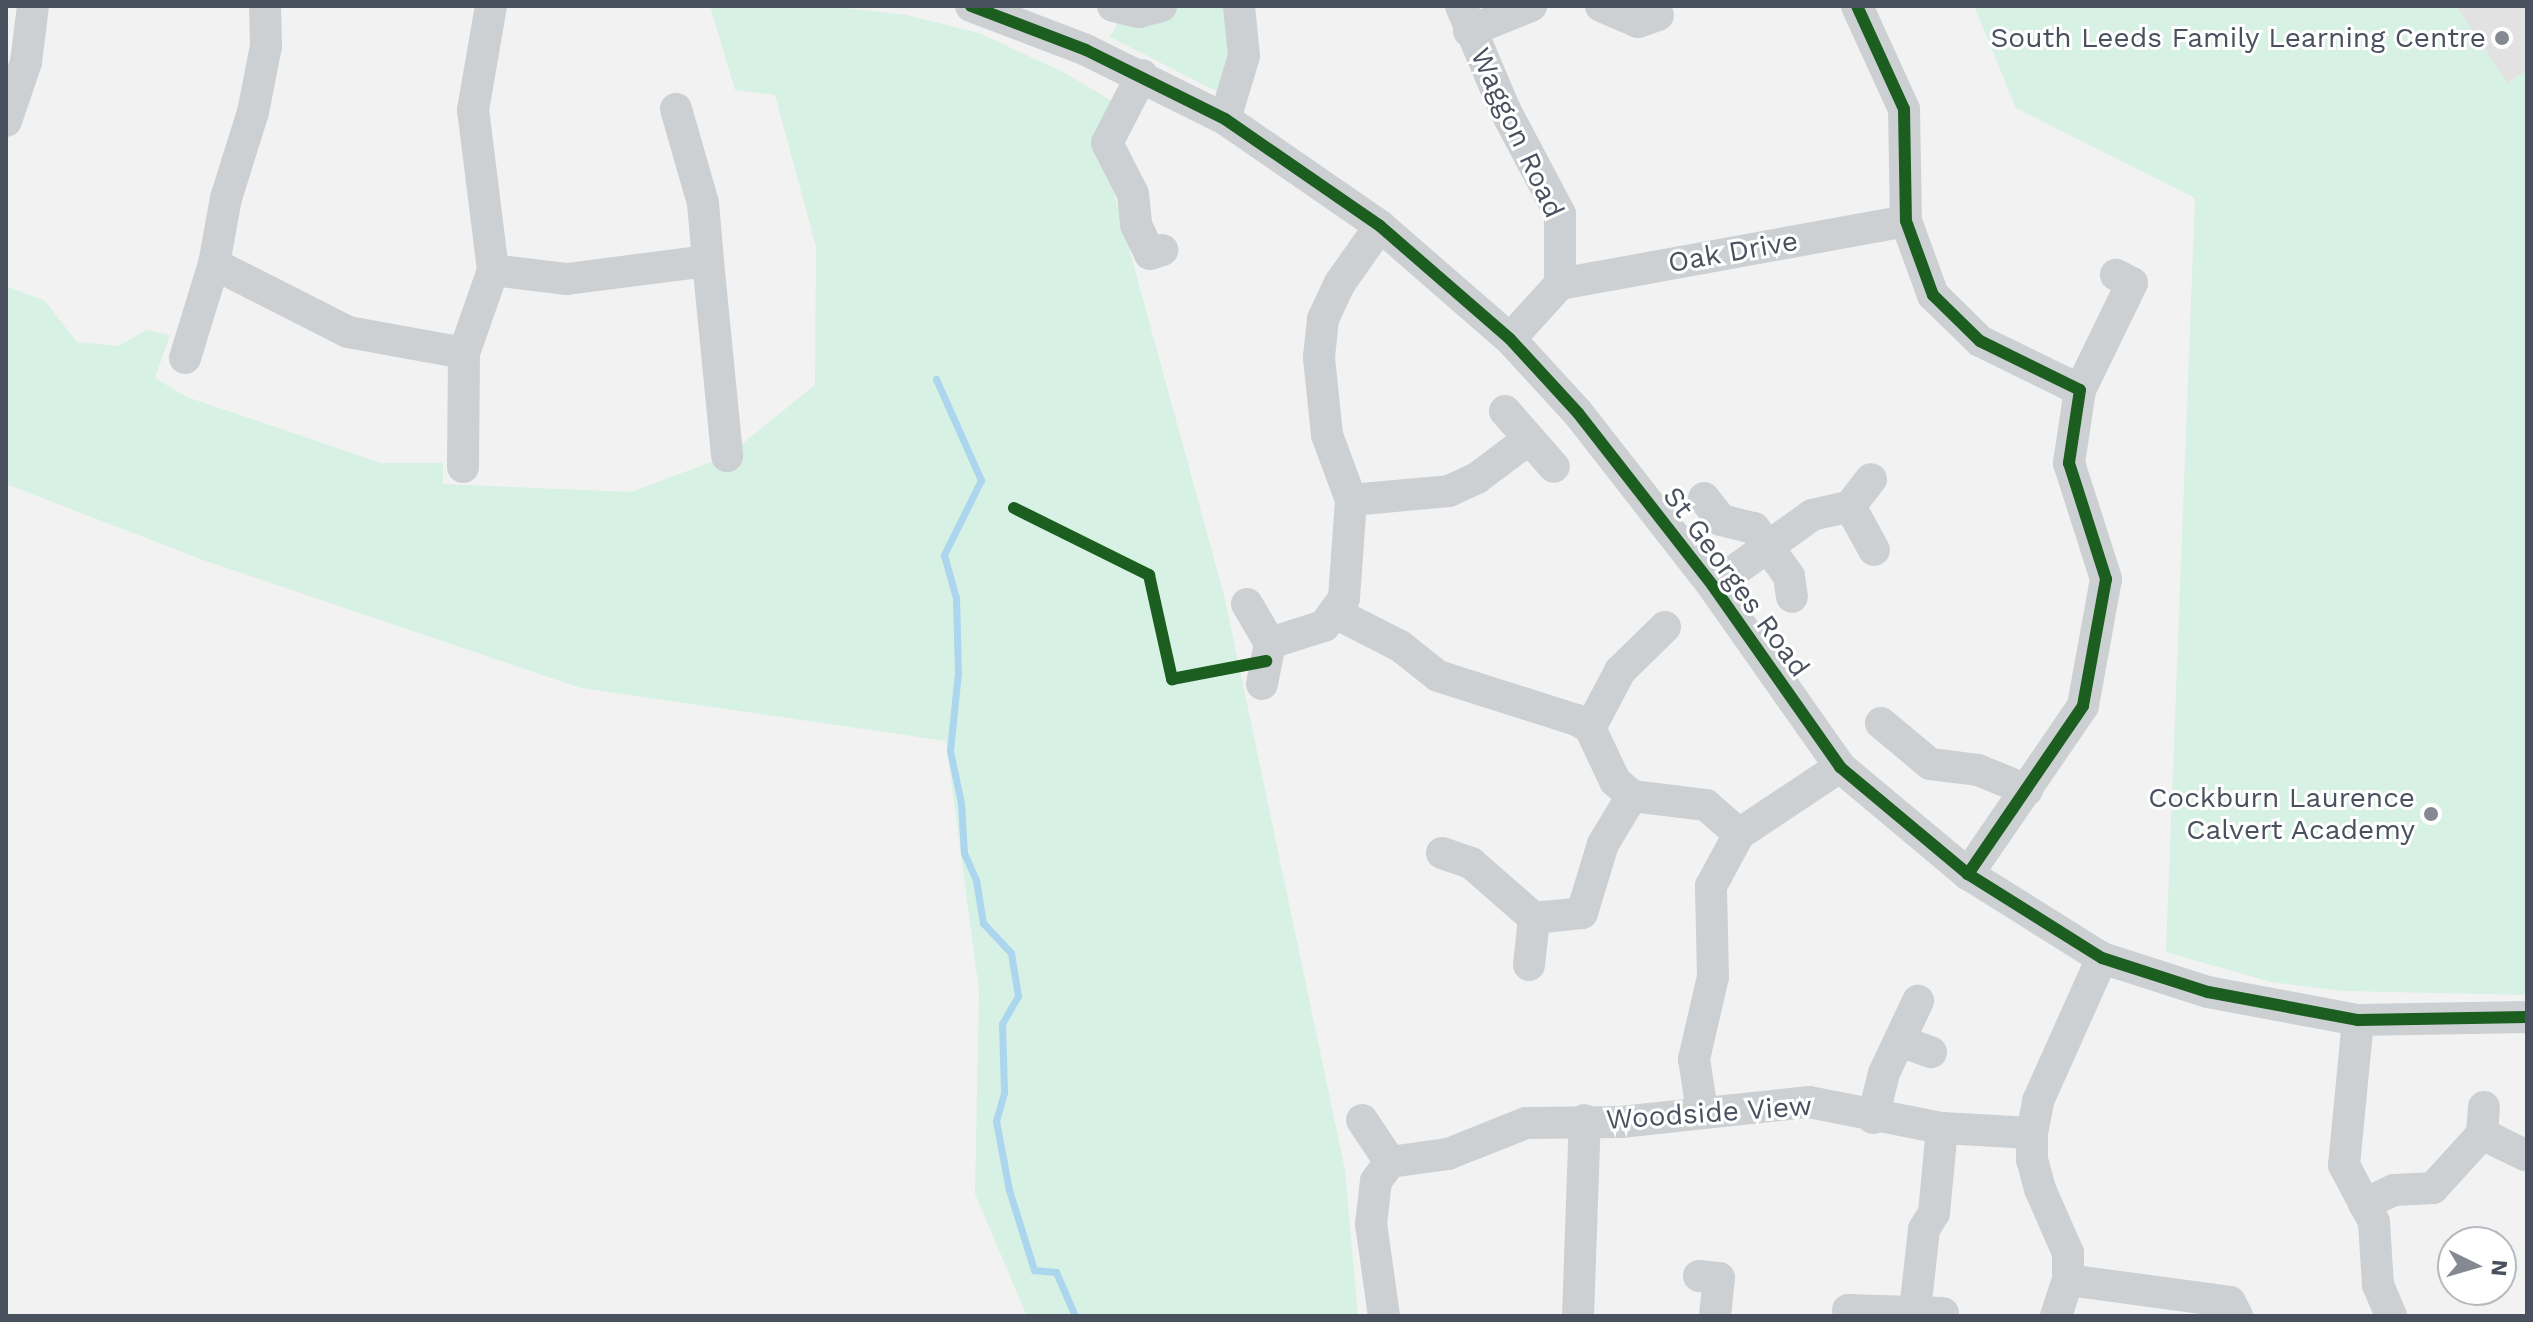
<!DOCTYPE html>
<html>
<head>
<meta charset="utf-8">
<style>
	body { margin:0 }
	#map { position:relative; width:2533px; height:1322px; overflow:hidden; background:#f2f2f2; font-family:"Work Sans",sans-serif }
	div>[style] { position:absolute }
	.education>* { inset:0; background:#e3e2e3 }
	.green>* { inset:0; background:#d7f1e5 }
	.stream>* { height:7px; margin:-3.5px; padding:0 3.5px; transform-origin:3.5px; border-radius:3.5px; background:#acd5ee }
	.minor>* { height:32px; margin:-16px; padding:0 16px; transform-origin:16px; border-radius:16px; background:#cdd0d3 }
	.cycleway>* { height:12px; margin:-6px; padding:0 6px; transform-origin:6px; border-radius:6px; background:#1b5e20 }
	.dots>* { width:22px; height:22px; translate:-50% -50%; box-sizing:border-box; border:4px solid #fff; border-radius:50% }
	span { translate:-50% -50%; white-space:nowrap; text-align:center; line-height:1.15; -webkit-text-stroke:6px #fff; paint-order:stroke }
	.poi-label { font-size:28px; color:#49515f }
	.right { translate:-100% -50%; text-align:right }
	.street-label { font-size:28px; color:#49515f }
	.frame { position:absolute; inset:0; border:8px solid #49515f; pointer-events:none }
	.north { position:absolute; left:2437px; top:1226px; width:80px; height:80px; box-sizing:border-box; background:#fff; border:2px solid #b6b9bf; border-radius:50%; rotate:95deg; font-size:22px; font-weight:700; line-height:32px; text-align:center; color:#49515f }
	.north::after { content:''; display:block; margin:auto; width:28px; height:36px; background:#848992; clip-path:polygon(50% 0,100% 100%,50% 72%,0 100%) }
</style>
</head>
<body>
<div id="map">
	<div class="education">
		<i style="clip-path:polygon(2456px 6px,2527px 6px,2527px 71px,2507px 83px)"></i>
	</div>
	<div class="green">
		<i style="clip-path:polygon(710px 6px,829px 6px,906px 15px,979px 33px,1061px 71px,1124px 108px,1107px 143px,1115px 197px,1225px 599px,1345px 1170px,1358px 1316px,1027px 1316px,975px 1194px,979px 991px,946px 741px,581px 688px,203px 560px,6px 484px,6px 286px,45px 301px,77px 342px,118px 346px,147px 330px,170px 335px,155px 378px,187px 397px,381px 463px,443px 463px,443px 484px,631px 492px,727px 456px,815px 385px,816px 247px,775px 95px,735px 90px)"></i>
		<i style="clip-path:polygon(1180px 6px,1227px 6px,1234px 54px,1222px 94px,1110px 37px,1118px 22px,1165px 16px)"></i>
		<i style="clip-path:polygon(1974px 6px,2456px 6px,2507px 83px,2527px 71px,2527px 995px,2343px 991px,2271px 982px,2166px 952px,2195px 198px,2016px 108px)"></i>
	</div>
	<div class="stream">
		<i style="left:936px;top:379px;width:111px;rotate:66deg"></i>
		<i style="left:981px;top:480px;width:84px;rotate:116.3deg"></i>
		<i style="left:944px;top:555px;width:45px;rotate:74.4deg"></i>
		<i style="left:956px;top:598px;width:74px;rotate:88.5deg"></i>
		<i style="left:958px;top:672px;width:79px;rotate:95.8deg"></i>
		<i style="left:950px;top:751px;width:53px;rotate:78.1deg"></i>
		<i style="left:961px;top:803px;width:50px;rotate:86.6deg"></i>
		<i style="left:964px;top:853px;width:30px;rotate:66deg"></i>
		<i style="left:976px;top:880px;width:44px;rotate:80.8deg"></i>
		<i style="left:983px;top:923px;width:41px;rotate:47deg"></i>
		<i style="left:1011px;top:953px;width:44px;rotate:80.8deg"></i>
		<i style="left:1018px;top:996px;width:32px;rotate:120deg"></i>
		<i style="left:1002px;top:1024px;width:69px;rotate:88.3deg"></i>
		<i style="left:1004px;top:1093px;width:29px;rotate:106deg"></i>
		<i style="left:996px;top:1121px;width:70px;rotate:79.3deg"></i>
		<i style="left:1009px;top:1190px;width:84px;rotate:72.6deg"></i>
		<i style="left:1034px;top:1270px;width:22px;rotate:5deg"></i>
		<i style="left:1056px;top:1272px;width:48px;rotate:66.6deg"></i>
	</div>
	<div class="minor">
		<i style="left:265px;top:6px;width:40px;rotate:88.6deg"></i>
		<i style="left:266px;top:46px;width:67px;rotate:101.1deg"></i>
		<i style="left:253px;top:112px;width:90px;rotate:107.4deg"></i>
		<i style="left:226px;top:198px;width:67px;rotate:100.3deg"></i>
		<i style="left:214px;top:264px;width:150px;rotate:26.9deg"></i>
		<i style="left:348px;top:332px;width:118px;rotate:10.3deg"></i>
		<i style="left:971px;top:6px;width:123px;rotate:20.9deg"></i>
		<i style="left:1086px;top:50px;width:155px;rotate:26.4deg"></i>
		<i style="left:1225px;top:119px;width:188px;rotate:34.6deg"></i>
		<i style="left:1380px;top:226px;width:172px;rotate:41deg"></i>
		<i style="left:1510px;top:339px;width:100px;rotate:47.4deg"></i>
		<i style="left:1578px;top:413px;width:219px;rotate:52deg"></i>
		<i style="left:1713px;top:586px;width:221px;rotate:54.9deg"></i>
		<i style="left:1840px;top:767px;width:167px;rotate:39.9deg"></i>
		<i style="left:1968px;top:874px;width:158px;rotate:32.1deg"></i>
		<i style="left:2102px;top:958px;width:111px;rotate:17.8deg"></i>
		<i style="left:2208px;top:992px;width:153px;rotate:10.6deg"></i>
		<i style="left:2358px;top:1020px;width:169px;rotate:-1deg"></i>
		<i style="left:1113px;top:6px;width:27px;rotate:13deg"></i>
		<i style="left:1139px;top:12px;width:23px;rotate:-15deg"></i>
		<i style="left:1461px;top:6px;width:113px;rotate:67.1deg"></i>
		<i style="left:1505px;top:110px;width:118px;rotate:62.1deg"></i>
		<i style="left:1560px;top:214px;width:70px;rotate:90deg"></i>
		<i style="left:1560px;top:284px;width:74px;rotate:132.3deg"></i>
		<i style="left:1601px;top:6px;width:40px;rotate:23.4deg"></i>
		<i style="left:1638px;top:22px;width:21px;rotate:-19deg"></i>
		<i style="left:1857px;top:6px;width:113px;rotate:65.5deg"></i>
		<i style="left:1904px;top:109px;width:112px;rotate:89deg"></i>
		<i style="left:1906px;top:221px;width:79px;rotate:70deg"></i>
		<i style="left:1933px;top:295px;width:66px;rotate:44.4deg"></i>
		<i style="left:1980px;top:341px;width:111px;rotate:26.1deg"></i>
		<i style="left:2080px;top:390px;width:74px;rotate:98.6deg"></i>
		<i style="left:2069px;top:463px;width:122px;rotate:72.3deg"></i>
		<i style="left:2106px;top:579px;width:129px;rotate:100.3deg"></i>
		<i style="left:2083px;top:706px;width:204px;rotate:124.4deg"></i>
		<i style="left:1469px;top:31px;width:67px;rotate:-22deg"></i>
		<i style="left:1142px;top:75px;width:76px;rotate:117.2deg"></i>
		<i style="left:1107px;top:143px;width:57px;rotate:63deg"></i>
		<i style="left:1133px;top:194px;width:31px;rotate:84deg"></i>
		<i style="left:1136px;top:225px;width:32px;rotate:64deg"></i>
		<i style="left:1150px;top:254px;width:13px;rotate:-18deg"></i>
		<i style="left:1225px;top:119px;width:66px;rotate:-73.2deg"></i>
		<i style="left:1244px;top:56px;width:50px;rotate:-95.7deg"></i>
		<i style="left:6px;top:121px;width:62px;rotate:-71.3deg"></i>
		<i style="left:26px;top:62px;width:56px;rotate:-82.9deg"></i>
		<i style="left:708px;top:261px;width:196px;rotate:84.4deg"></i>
		<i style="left:493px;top:270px;width:75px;rotate:6.9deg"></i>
		<i style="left:567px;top:279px;width:142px;rotate:-7.3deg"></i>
		<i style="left:708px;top:261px;width:58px;rotate:-94.9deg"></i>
		<i style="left:703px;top:203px;width:98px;rotate:-106deg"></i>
		<i style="left:1560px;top:284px;width:352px;rotate:-10.3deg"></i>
		<i style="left:185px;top:358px;width:98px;rotate:-72.9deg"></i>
		<i style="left:2080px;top:390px;width:119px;rotate:-64.1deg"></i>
		<i style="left:2132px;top:283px;width:18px;rotate:-153deg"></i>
		<i style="left:1505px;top:411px;width:74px;rotate:48.8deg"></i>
		<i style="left:463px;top:467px;width:114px;rotate:-89.5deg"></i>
		<i style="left:464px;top:353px;width:88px;rotate:-70.7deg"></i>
		<i style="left:493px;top:270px;width:161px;rotate:-97.1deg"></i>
		<i style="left:473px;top:110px;width:106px;rotate:-80.2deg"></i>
		<i style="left:1704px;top:498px;width:28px;rotate:52deg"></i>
		<i style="left:1721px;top:520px;width:34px;rotate:14deg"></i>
		<i style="left:1754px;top:528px;width:59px;rotate:53.9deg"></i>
		<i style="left:1789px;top:576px;width:21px;rotate:82deg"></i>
		<i style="left:1351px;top:500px;width:98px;rotate:-5.2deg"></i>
		<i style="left:1449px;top:491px;width:31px;rotate:-25deg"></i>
		<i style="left:1477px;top:478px;width:65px;rotate:-36.9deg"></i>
		<i style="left:1850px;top:506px;width:50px;rotate:61.4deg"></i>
		<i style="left:1713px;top:586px;width:122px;rotate:-35.6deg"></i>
		<i style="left:1812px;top:515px;width:39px;rotate:-13deg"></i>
		<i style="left:1850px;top:506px;width:34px;rotate:-52deg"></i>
		<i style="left:1247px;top:604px;width:45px;rotate:59.5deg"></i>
		<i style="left:1337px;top:614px;width:71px;rotate:26.9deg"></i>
		<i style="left:1400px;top:646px;width:48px;rotate:38.3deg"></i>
		<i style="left:1438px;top:676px;width:146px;rotate:17.6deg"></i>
		<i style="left:1577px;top:720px;width:15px;rotate:32deg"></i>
		<i style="left:1590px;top:728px;width:59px;rotate:64.7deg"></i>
		<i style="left:1615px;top:781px;width:23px;rotate:41deg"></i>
		<i style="left:1632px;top:796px;width:75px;rotate:6.9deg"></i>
		<i style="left:1706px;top:805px;width:44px;rotate:41.3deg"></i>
		<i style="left:1262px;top:684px;width:42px;rotate:-79deg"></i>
		<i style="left:1270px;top:643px;width:57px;rotate:-17.5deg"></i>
		<i style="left:1324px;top:626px;width:34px;rotate:-54deg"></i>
		<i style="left:1344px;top:598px;width:98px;rotate:-85.9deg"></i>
		<i style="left:1351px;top:500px;width:69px;rotate:-110.3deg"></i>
		<i style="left:1327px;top:435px;width:78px;rotate:-95.9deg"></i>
		<i style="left:1319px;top:357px;width:38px;rotate:-84deg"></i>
		<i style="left:1323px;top:319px;width:40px;rotate:-65deg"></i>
		<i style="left:1340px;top:283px;width:70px;rotate:-54.9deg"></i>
		<i style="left:1881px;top:723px;width:64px;rotate:39.9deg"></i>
		<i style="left:1930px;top:764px;width:48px;rotate:7.1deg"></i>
		<i style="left:1978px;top:770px;width:53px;rotate:22.2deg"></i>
		<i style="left:1590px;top:728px;width:64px;rotate:-62.2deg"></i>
		<i style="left:1620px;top:671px;width:63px;rotate:-44.4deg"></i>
		<i style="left:1442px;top:853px;width:31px;rotate:19deg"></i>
		<i style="left:1471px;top:863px;width:84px;rotate:41.1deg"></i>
		<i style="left:1534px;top:918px;width:48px;rotate:-5.9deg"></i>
		<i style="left:1582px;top:913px;width:72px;rotate:-73.1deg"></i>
		<i style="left:1603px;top:844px;width:56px;rotate:-58.9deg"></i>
		<i style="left:1529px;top:965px;width:47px;rotate:-83.9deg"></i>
		<i style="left:2358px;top:1020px;width:146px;rotate:95.5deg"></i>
		<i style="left:2344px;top:1165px;width:64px;rotate:62.2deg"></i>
		<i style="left:2374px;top:1222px;width:63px;rotate:86.4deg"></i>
		<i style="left:2378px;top:1285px;width:34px;rotate:67deg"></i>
		<i style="left:1900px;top:1041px;width:33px;rotate:20deg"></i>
		<i style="left:1702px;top:1111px;width:53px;rotate:-98.7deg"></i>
		<i style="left:1694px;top:1059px;width:84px;rotate:-77deg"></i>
		<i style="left:1713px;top:977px;width:91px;rotate:-91.3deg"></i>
		<i style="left:1711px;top:886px;width:59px;rotate:-61.7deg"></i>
		<i style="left:1739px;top:834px;width:121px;rotate:-33.6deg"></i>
		<i style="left:1873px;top:1118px;width:46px;rotate:-76.3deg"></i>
		<i style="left:1884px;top:1073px;width:80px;rotate:-64.7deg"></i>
		<i style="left:1362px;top:1120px;width:50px;rotate:56.3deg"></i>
		<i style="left:2482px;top:1134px;width:48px;rotate:26deg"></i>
		<i style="left:1390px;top:1162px;width:59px;rotate:-7.9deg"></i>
		<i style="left:1448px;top:1154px;width:84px;rotate:-21.7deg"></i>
		<i style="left:1526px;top:1123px;width:95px;rotate:-0.6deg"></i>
		<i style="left:1621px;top:1122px;width:189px;rotate:-6.1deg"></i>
		<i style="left:1809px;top:1102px;width:136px;rotate:11.1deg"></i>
		<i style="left:1942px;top:1128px;width:90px;rotate:3.2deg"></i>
		<i style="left:2364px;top:1204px;width:33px;rotate:-25deg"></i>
		<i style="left:2394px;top:1190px;width:39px;rotate:-3deg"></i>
		<i style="left:2433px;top:1188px;width:73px;rotate:-47.8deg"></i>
		<i style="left:2482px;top:1134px;width:27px;rotate:-86deg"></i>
		<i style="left:1699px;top:1276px;width:20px;rotate:6deg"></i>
		<i style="left:1719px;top:1278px;width:38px;rotate:96deg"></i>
		<i style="left:2068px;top:1280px;width:163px;rotate:7.7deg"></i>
		<i style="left:2230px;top:1302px;width:16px;rotate:63deg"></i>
		<i style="left:1848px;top:1310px;width:95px;rotate:1.8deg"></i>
		<i style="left:1915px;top:1311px;width:82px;rotate:-83.7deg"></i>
		<i style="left:1924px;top:1229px;width:19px;rotate:-58deg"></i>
		<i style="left:1934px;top:1213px;width:85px;rotate:-84.6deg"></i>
		<i style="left:1384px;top:1316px;width:93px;rotate:-98deg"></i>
		<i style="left:1371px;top:1224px;width:43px;rotate:-83.4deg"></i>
		<i style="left:1376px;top:1181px;width:24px;rotate:-54deg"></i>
		<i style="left:1578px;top:1316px;width:196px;rotate:-88deg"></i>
		<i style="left:2056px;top:1316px;width:38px;rotate:-72deg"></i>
		<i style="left:2068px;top:1280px;width:27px;rotate:-90deg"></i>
		<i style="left:2068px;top:1253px;width:70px;rotate:-113.6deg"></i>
		<i style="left:2040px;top:1189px;width:30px;rotate:-105deg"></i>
		<i style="left:2032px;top:1160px;width:27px;rotate:-90deg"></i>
		<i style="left:2032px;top:1133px;width:33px;rotate:-79deg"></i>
		<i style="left:2038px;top:1101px;width:157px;rotate:-65.9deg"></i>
	</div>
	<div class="cycleway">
		<i style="left:971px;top:6px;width:123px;rotate:20.9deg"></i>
		<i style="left:1086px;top:50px;width:155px;rotate:26.4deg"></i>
		<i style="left:1225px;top:119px;width:188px;rotate:34.6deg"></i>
		<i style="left:1380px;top:226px;width:172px;rotate:41deg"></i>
		<i style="left:1510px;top:339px;width:100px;rotate:47.4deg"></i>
		<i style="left:1578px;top:413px;width:219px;rotate:52deg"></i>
		<i style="left:1713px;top:586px;width:221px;rotate:54.9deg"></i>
		<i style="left:1840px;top:767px;width:167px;rotate:39.9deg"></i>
		<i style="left:1968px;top:874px;width:158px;rotate:32.1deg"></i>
		<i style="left:2102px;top:958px;width:111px;rotate:17.8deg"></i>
		<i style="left:2208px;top:992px;width:153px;rotate:10.6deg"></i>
		<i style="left:2358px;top:1020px;width:169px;rotate:-1deg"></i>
		<i style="left:1857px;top:6px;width:113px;rotate:65.5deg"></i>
		<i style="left:1904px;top:109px;width:112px;rotate:89deg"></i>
		<i style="left:1906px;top:221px;width:79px;rotate:70deg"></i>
		<i style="left:1933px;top:295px;width:66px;rotate:44.4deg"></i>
		<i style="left:1980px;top:341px;width:111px;rotate:26.1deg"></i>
		<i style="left:2080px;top:390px;width:74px;rotate:98.6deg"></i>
		<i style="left:2069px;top:463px;width:122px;rotate:72.3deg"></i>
		<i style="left:2106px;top:579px;width:129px;rotate:100.3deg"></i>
		<i style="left:2083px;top:706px;width:204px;rotate:124.4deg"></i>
		<i style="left:1014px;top:508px;width:151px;rotate:26.4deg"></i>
		<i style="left:1149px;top:575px;width:107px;rotate:77.5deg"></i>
		<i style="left:1172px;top:679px;width:96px;rotate:-10.8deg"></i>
	</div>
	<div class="dots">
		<i style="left:2502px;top:38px;background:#848992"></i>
		<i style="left:2431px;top:814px;background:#848992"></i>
	</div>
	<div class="poi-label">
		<span class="right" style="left:2486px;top:38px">South Leeds Family Learning Centre</span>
		<span class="right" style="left:2415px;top:814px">Cockburn Laurence<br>Calvert Academy</span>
	</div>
	<div class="street-label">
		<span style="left:1517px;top:133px;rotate:65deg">Waggon Road</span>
		<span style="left:1733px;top:252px;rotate:-10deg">Oak Drive</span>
		<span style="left:1736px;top:582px;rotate:54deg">St Georges Road</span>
		<span style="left:1709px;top:1113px;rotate:-4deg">Woodside View</span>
	</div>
	<div class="frame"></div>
	<div class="north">N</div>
</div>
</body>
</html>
